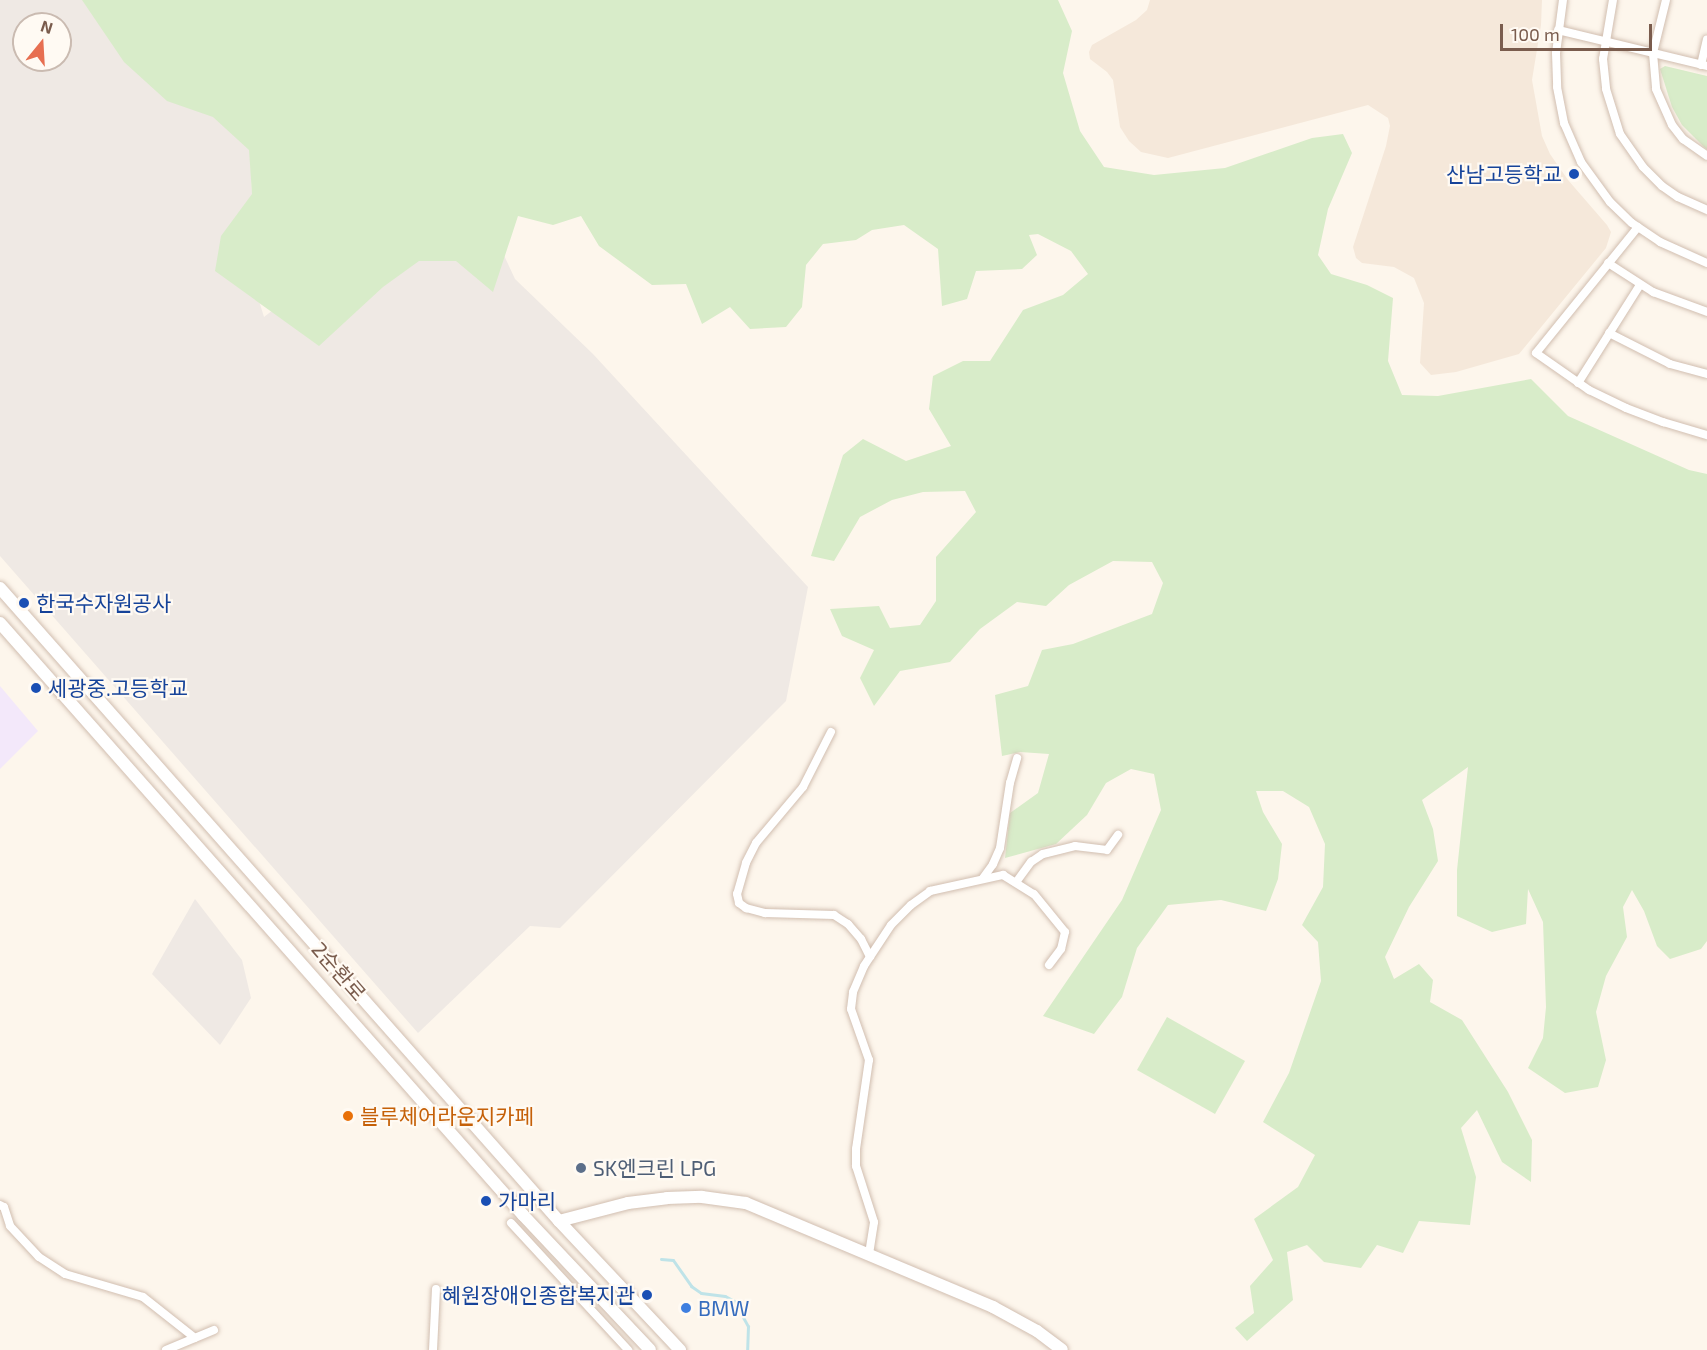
<!DOCTYPE html>
<html>
<head>
<meta charset="utf-8">
<style>
	body { margin:0 }
	#map { position:relative; width:1707px; height:1350px; overflow:hidden; background:#fdf6ec; font-family:"Exo 2","Noto Sans KR",sans-serif }
	div>[style] { position:absolute }
	.residential>* { inset:0; background:#f5e8da }
	.industrial>* { inset:0; background:#efe9e4 }
	.education>* { inset:0; background:#f3e8fa }
	.green>* { inset:0; background:#d8ecc9 }
	.stream>* { height:3px; margin:-1.5px; padding:0 1.5px; transform-origin:1.5px; border-radius:1.5px; background:#bfe3e8 }
	.roads { filter:drop-shadow(0 0 2px #d1beb0) drop-shadow(0 0 2px #d1beb0) }
	.street>* { height:8px; margin:-4px; padding:0 4px; transform-origin:4px; border-radius:4px; background:#fff }
	.secondary>* { height:12px; margin:-6px; padding:0 6px; transform-origin:6px; border-radius:6px; background:#fff }
	.dots>* { width:16px; height:16px; translate:-50% -50%; box-sizing:border-box; border:3px solid #fffaf3; border-radius:50% }
	span { translate:-50% -50%; white-space:nowrap; text-align:center; line-height:1.15; -webkit-text-stroke:4.5px #fffaf3; paint-order:stroke }
	.transit-label { font-size:21px; color:#164399 }
	.right { translate:-100% -50%; text-align:right }
	.left { translate:0 -50%; text-align:left }
	.street-label { font-size:21px; color:#7a5c4d }
	.food-label { font-size:21px; color:#c56008 }
	.service-label { font-size:21px; color:#4e5e75 }
	.shop-label { font-size:21px; color:#366cbe }
	.north { position:absolute; left:12px; top:12px; width:60px; height:60px; box-sizing:border-box; background:#fffaf3; border:2px solid #cabbb1; border-radius:50%; rotate:18deg; font-size:16px; font-weight:700; line-height:24px; text-align:center; color:#7a5c4d }
	.north::after { content:''; display:block; margin:auto; width:21px; height:27px; background:#e76f51; clip-path:polygon(50% 0,100% 100%,50% 72%,0 100%) }
	.scale { position:absolute; left:1500px; top:24px; width:152px; height:27px; box-sizing:border-box; border:3px solid #7a5c4d; border-top:0; padding-left:8px; font-size:18px; line-height:21px; white-space:nowrap; color:#7a5c4d; -webkit-text-stroke:4px #fffaf3; paint-order:stroke }
</style>
</head>
<body>
<div id="map">
	<div class="residential">
		<i style="clip-path:polygon(1150px 0,1542px 0,1541px 25px,1532px 80px,1542px 136px,1550px 154px,1568px 180px,1607px 225px,1611px 232px,1606px 248px,1519px 354px,1456px 372px,1431px 375px,1420px 363px,1424px 303px,1414px 278px,1394px 267px,1362px 263px,1356px 258px,1353px 247px,1386px 146px,1390px 126px,1388px 118px,1368px 105px,1168px 158px,1141px 152px,1129px 141px,1120px 127px,1113px 80px,1107px 72px,1090px 59px,1089px 52px,1092px 45px,1136px 20px,1147px 10px)"></i>
	</div>
	<div class="industrial">
		<i style="clip-path:polygon(evenodd,0 0,97px 0,193px 86px,250px 150px,252px 194px,241px 242px,264px 317px,309px 282px,411px 232px,488px 221px,515px 279px,593px 354px,808px 587px,786px 701px,560px 928px,530px 926px,418px 1033px,0 556px,0 0,24px 24px,60px 24px,60px 60px,24px 60px,24px 24px)"></i>
		<i style="clip-path:polygon(195px 899px,242px 960px,251px 998px,220px 1045px,152px 974px)"></i>
	</div>
	<div class="education">
		<i style="clip-path:polygon(0 686px,38px 731px,0 769px)"></i>
	</div>
	<div class="green">
		<i style="clip-path:polygon(82px 0,1058px 0,1072px 31px,1063px 73px,1080px 131px,1104px 167px,1154px 175px,1225px 168px,1312px 138px,1343px 134px,1352px 153px,1328px 209px,1318px 255px,1331px 274px,1367px 285px,1393px 298px,1388px 361px,1402px 395px,1438px 396px,1531px 379px,1568px 416px,1689px 470px,1707px 474px,1707px 941px,1701px 949px,1670px 959px,1657px 946px,1644px 911px,1632px 890px,1623px 907px,1627px 937px,1606px 976px,1596px 1012px,1606px 1060px,1598px 1087px,1565px 1093px,1528px 1068px,1543px 1038px,1546px 1007px,1543px 922px,1528px 889px,1526px 924px,1492px 932px,1457px 916px,1457px 870px,1468px 767px,1422px 800px,1433px 829px,1438px 861px,1409px 907px,1385px 957px,1394px 979px,1419px 964px,1433px 980px,1430px 1002px,1462px 1020px,1508px 1092px,1532px 1140px,1531px 1182px,1502px 1162px,1477px 1110px,1461px 1128px,1476px 1177px,1470px 1225px,1419px 1221px,1403px 1253px,1377px 1245px,1361px 1268px,1324px 1262px,1307px 1245px,1287px 1252px,1293px 1300px,1247px 1341px,1235px 1328px,1254px 1313px,1250px 1286px,1273px 1260px,1254px 1219px,1298px 1187px,1315px 1155px,1263px 1122px,1289px 1073px,1321px 981px,1318px 942px,1302px 925px,1323px 887px,1325px 844px,1309px 807px,1283px 791px,1256px 791px,1263px 812px,1282px 844px,1278px 879px,1266px 911px,1221px 900px,1168px 905px,1137px 948px,1122px 997px,1094px 1034px,1043px 1016px,1122px 900px,1161px 810px,1154px 774px,1131px 769px,1106px 783px,1087px 815px,1056px 844px,1005px 858px,1010px 813px,1038px 793px,1049px 754px,1020px 752px,1002px 756px,995px 695px,1028px 686px,1042px 650px,1073px 644px,1152px 614px,1163px 583px,1152px 562px,1113px 561px,1069px 585px,1046px 606px,1017px 602px,980px 629px,950px 662px,900px 671px,874px 706px,860px 678px,874px 650px,842px 636px,830px 609px,879px 606px,890px 628px,920px 625px,936px 601px,936px 557px,976px 512px,965px 491px,923px 492px,892px 500px,860px 517px,834px 561px,811px 556px,843px 455px,863px 439px,906px 461px,951px 446px,929px 409px,933px 376px,963px 361px,990px 361px,1023px 310px,1063px 295px,1088px 274px,1071px 251px,1038px 234px,1029px 235px,1037px 255px,1022px 269px,976px 271px,967px 299px,942px 306px,938px 249px,904px 225px,872px 230px,856px 240px,823px 244px,806px 265px,802px 307px,786px 327px,750px 329px,730px 307px,702px 324px,686px 284px,652px 285px,599px 246px,581px 216px,553px 225px,518px 216px,493px 292px,456px 261px,419px 261px,383px 287px,319px 346px,215px 271px,221px 236px,252px 194px,249px 150px,213px 117px,167px 101px,124px 62px)"></i>
		<i style="clip-path:polygon(1665px 66px,1707px 76px,1707px 150px,1682px 125px,1672px 107px,1660px 69px)"></i>
		<i style="clip-path:polygon(1167px 1017px,1245px 1061px,1215px 1114px,1137px 1070px)"></i>
	</div>
	<div class="stream">
		<i style="left:661px;top:1259px;width:12px;rotate:5deg"></i>
		<i style="left:673px;top:1260px;width:32px;rotate:55deg"></i>
		<i style="left:691px;top:1286px;width:12px;rotate:35deg"></i>
		<i style="left:701px;top:1293px;width:24px;rotate:7deg"></i>
		<i style="left:725px;top:1296px;width:10px;rotate:29deg"></i>
		<i style="left:734px;top:1301px;width:29px;rotate:61deg"></i>
		<i style="left:748px;top:1326px;width:24px;rotate:92deg"></i>
	</div>
	<div class="roads">
		<div class="street">
			<i style="left:1563px;top:0;width:53px;rotate:97.5deg"></i>
			<i style="left:1556px;top:53px;width:34px;rotate:88deg"></i>
			<i style="left:1557px;top:87px;width:37px;rotate:79deg"></i>
			<i style="left:1564px;top:123px;width:43px;rotate:66.4deg"></i>
			<i style="left:1581px;top:162px;width:49px;rotate:54.1deg"></i>
			<i style="left:1610px;top:202px;width:30px;rotate:44deg"></i>
			<i style="left:1632px;top:223px;width:34px;rotate:34deg"></i>
			<i style="left:1660px;top:242px;width:51px;rotate:24.1deg"></i>
			<i style="left:1613px;top:0;width:60px;rotate:99.6deg"></i>
			<i style="left:1603px;top:59px;width:30px;rotate:84deg"></i>
			<i style="left:1606px;top:89px;width:47px;rotate:72.7deg"></i>
			<i style="left:1620px;top:134px;width:40px;rotate:55.1deg"></i>
			<i style="left:1643px;top:167px;width:27px;rotate:45deg"></i>
			<i style="left:1662px;top:186px;width:19px;rotate:35deg"></i>
			<i style="left:1678px;top:197px;width:32px;rotate:24deg"></i>
			<i style="left:1666px;top:0;width:55px;rotate:103.8deg"></i>
			<i style="left:1653px;top:53px;width:36px;rotate:85deg"></i>
			<i style="left:1656px;top:89px;width:39px;rotate:66deg"></i>
			<i style="left:1672px;top:125px;width:18px;rotate:52deg"></i>
			<i style="left:1683px;top:139px;width:29px;rotate:35deg"></i>
			<i style="left:1558px;top:30px;width:153px;rotate:13.6deg"></i>
			<i style="left:1701px;top:65px;width:26px;rotate:-77deg"></i>
			<i style="left:1638px;top:227px;width:162px;rotate:129deg"></i>
			<i style="left:1536px;top:353px;width:65px;rotate:34.9deg"></i>
			<i style="left:1589px;top:390px;width:41px;rotate:25.9deg"></i>
			<i style="left:1626px;top:408px;width:40px;rotate:21deg"></i>
			<i style="left:1663px;top:422px;width:46px;rotate:16.5deg"></i>
			<i style="left:1608px;top:263px;width:54px;rotate:32.8deg"></i>
			<i style="left:1653px;top:292px;width:58px;rotate:20.3deg"></i>
			<i style="left:1609px;top:333px;width:68px;rotate:26.9deg"></i>
			<i style="left:1670px;top:364px;width:38px;rotate:15deg"></i>
			<i style="left:1578px;top:383px;width:116px;rotate:-57.7deg"></i>
			<i style="left:831px;top:732px;width:62px;rotate:117deg"></i>
			<i style="left:803px;top:787px;width:73px;rotate:130deg"></i>
			<i style="left:756px;top:843px;width:22px;rotate:117deg"></i>
			<i style="left:746px;top:863px;width:32px;rotate:106deg"></i>
			<i style="left:737px;top:894px;width:9px;rotate:77deg"></i>
			<i style="left:739px;top:903px;width:9px;rotate:36deg"></i>
			<i style="left:746px;top:908px;width:20px;rotate:15deg"></i>
			<i style="left:765px;top:913px;width:69px;rotate:1.7deg"></i>
			<i style="left:834px;top:915px;width:17px;rotate:33deg"></i>
			<i style="left:848px;top:924px;width:20px;rotate:49deg"></i>
			<i style="left:861px;top:939px;width:20px;rotate:63deg"></i>
			<i style="left:983px;top:878px;width:17px;rotate:-54deg"></i>
			<i style="left:993px;top:864px;width:17px;rotate:-66deg"></i>
			<i style="left:1000px;top:848px;width:66px;rotate:-81.3deg"></i>
			<i style="left:1010px;top:783px;width:26px;rotate:-74deg"></i>
			<i style="left:1017px;top:881px;width:24px;rotate:-54deg"></i>
			<i style="left:1031px;top:862px;width:14px;rotate:-34deg"></i>
			<i style="left:1043px;top:854px;width:33px;rotate:-14deg"></i>
			<i style="left:1075px;top:846px;width:32px;rotate:7deg"></i>
			<i style="left:1107px;top:850px;width:19px;rotate:-54deg"></i>
			<i style="left:0;top:1205px;width:4px;rotate:27deg"></i>
			<i style="left:4px;top:1207px;width:20px;rotate:72deg"></i>
			<i style="left:10px;top:1226px;width:42px;rotate:46.9deg"></i>
			<i style="left:39px;top:1257px;width:31px;rotate:33deg"></i>
			<i style="left:65px;top:1274px;width:81px;rotate:16.4deg"></i>
			<i style="left:143px;top:1297px;width:66px;rotate:38.3deg"></i>
			<i style="left:511px;top:1223px;width:173px;rotate:47.3deg"></i>
			<i style="left:869px;top:1254px;width:32px;rotate:-81deg"></i>
			<i style="left:874px;top:1222px;width:59px;rotate:-107.8deg"></i>
			<i style="left:856px;top:1166px;width:17px;rotate:-90deg"></i>
			<i style="left:856px;top:1149px;width:90px;rotate:-81.7deg"></i>
			<i style="left:869px;top:1060px;width:54px;rotate:-109.4deg"></i>
			<i style="left:851px;top:1009px;width:17px;rotate:-83deg"></i>
			<i style="left:853px;top:992px;width:28px;rotate:-67deg"></i>
			<i style="left:864px;top:966px;width:49px;rotate:-56.6deg"></i>
			<i style="left:891px;top:925px;width:28px;rotate:-45deg"></i>
			<i style="left:911px;top:905px;width:24px;rotate:-36deg"></i>
			<i style="left:930px;top:891px;width:75px;rotate:-12.4deg"></i>
			<i style="left:1003px;top:875px;width:36px;rotate:32deg"></i>
			<i style="left:1034px;top:894px;width:49px;rotate:50.8deg"></i>
			<i style="left:1065px;top:932px;width:17px;rotate:103deg"></i>
			<i style="left:1061px;top:949px;width:20px;rotate:127deg"></i>
			<i style="left:166px;top:1350px;width:52px;rotate:-22.6deg"></i>
			<i style="left:433px;top:1350px;width:61px;rotate:-87.2deg"></i>
		</div>
		<div class="secondary">
			<i style="left:0;top:588px;width:844px;rotate:48.55deg"></i>
			<i style="left:559px;top:1221px;width:177px;rotate:46.8deg"></i>
			<i style="left:0;top:623px;width:790px;rotate:48.54deg"></i>
			<i style="left:523px;top:1215px;width:185px;rotate:46.7deg"></i>
			<i style="left:559px;top:1221px;width:71px;rotate:-14.6deg"></i>
			<i style="left:628px;top:1203px;width:39px;rotate:-7deg"></i>
			<i style="left:667px;top:1198px;width:35px;rotate:-2deg"></i>
			<i style="left:702px;top:1197px;width:44px;rotate:7.8deg"></i>
			<i style="left:746px;top:1203px;width:268px;rotate:22.8deg"></i>
			<i style="left:993px;top:1307px;width:50px;rotate:28.6deg"></i>
			<i style="left:1037px;top:1331px;width:31px;rotate:37deg"></i>
		</div>
	</div>
	<div class="dots">
		<i style="left:1574px;top:174px;background:#1a4fb4"></i>
		<i style="left:24px;top:603px;background:#1a4fb4"></i>
		<i style="left:36px;top:688px;background:#1a4fb4"></i>
		<i style="left:348px;top:1116px;background:#e8710a"></i>
		<i style="left:581px;top:1168px;background:#5c6f8a"></i>
		<i style="left:486px;top:1201px;background:#1a4fb4"></i>
		<i style="left:647px;top:1295px;background:#1a4fb4"></i>
		<i style="left:686px;top:1308px;background:#3f7fe0"></i>
	</div>
	<div class="transit-label">
		<span class="right" style="left:1562px;top:174px">산남고등학교</span>
		<span class="left" style="left:36px;top:603px">한국수자원공사</span>
		<span class="left" style="left:48px;top:688px">세광중.고등학교</span>
		<span class="left" style="left:498px;top:1201px">가마리</span>
		<span class="right" style="left:635px;top:1295px">혜원장애인종합복지관</span>
	</div>
	<div class="street-label">
		<span style="left:339px;top:971px;rotate:49deg">2순환로</span>
	</div>
	<div class="food-label">
		<span class="left" style="left:360px;top:1116px">블루체어라운지카페</span>
	</div>
	<div class="service-label">
		<span class="left" style="left:593px;top:1168px">SK엔크린 LPG</span>
	</div>
	<div class="shop-label">
		<span class="left" style="left:698px;top:1308px">BMW</span>
	</div>
	<div class="north">N</div>
	<div class="scale">100 m</div>
</div>
</body>
</html>
